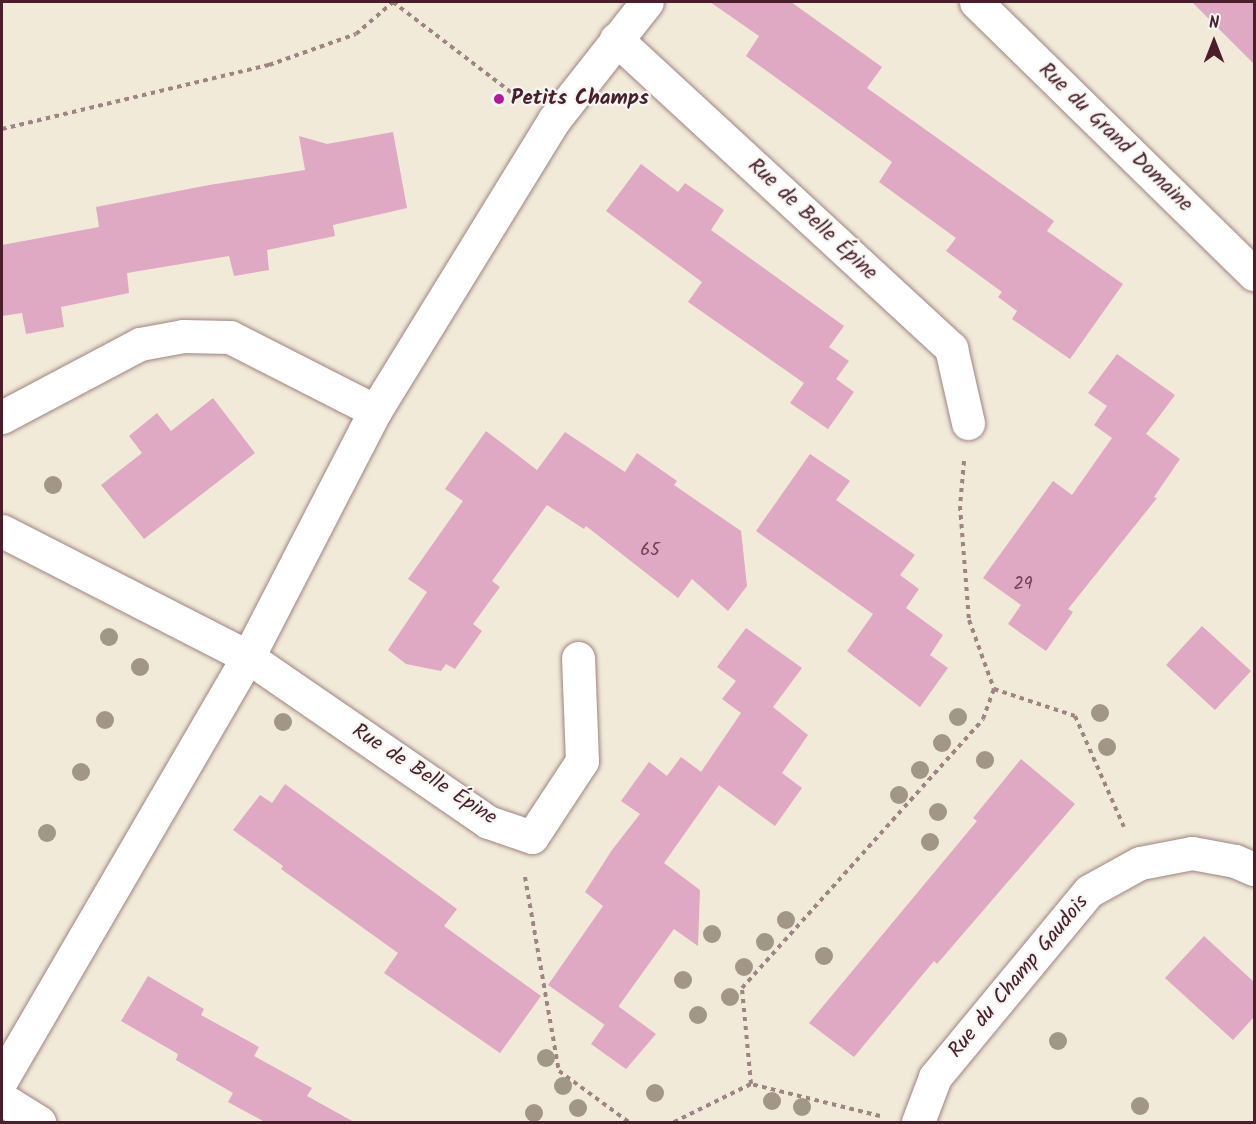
<!DOCTYPE html>
<html>
<head>
<meta charset="utf-8">
<style>
	body { margin:0 }
	#map { position:relative; width:1256px; height:1124px; overflow:hidden; background:#f2ead8; font-family:Kalam,sans-serif }
	div>[style] { position:absolute }
	.building>* { inset:0; background:#dfa8c3 }
	.path>* { height:4px; margin-top:-2px; transform-origin:0; background:repeating-linear-gradient(90deg,#9e8482 0 4.5px,transparent 0 9px) }
	.roads { filter:drop-shadow(0 0 2px #9e8482) drop-shadow(0 0 2px #9e8482) }
	.minor>* { height:33px; margin:-16.5px; padding:0 16.5px; transform-origin:16.5px; border-radius:16.5px; background:#fff }
	.trees>* { width:18px; height:18px; margin:-9px; border-radius:50%; background:#a29686 }
	.dots>* { width:16px; height:16px; translate:-50% -50%; box-sizing:border-box; border:3px solid #f6f6f2; border-radius:50% }
	span { translate:-50% -50%; white-space:nowrap; text-align:center; line-height:1.15; -webkit-text-stroke:4.5px #f6f6f2; paint-order:stroke }
	.number-label { font-size:18px; color:#6f4151 }
	.number-label span { -webkit-text-stroke-width:0 }
	.poi-label { font-size:21px; color:#4a1f2b; font-weight:700 }
	.left { translate:0 -50%; text-align:left }
	.street-label { font-size:21px; color:#4a1f2b }
	.frame { position:absolute; inset:0; border:3px solid #4a1f2b; pointer-events:none }
	.north { position:absolute; left:1184px; top:12px; width:60px; height:60px; -webkit-text-stroke:4px #f6f6f2; paint-order:stroke; rotate:0deg; font-size:16px; font-weight:700; line-height:24px; text-align:center; color:#4a1f2b }
	.north::after { content:''; display:block; margin:auto; width:21px; height:27px; background:#4a1f2b; clip-path:polygon(50% 0,100% 100%,50% 72%,0 100%) }
</style>
</head>
<body>
<div id="map">
	<div class="building">
		<i style="clip-path:polygon(710px 2px,791px 2px,882px 67px,867px 88px,1054px 221px,1047px 231px,1123px 284px,1070px 359px,1012px 319px,1017px 311px,998px 297px,1002px 292px,946px 251px,956px 238px,879px 182px,892px 162px,746px 56px,759px 36px)"></i>
		<i style="clip-path:polygon(1192px 2px,1254px 2px,1254px 64px)"></i>
		<i style="clip-path:polygon(393px 132px,407px 208px,333px 225px,335px 236px,267px 250px,269px 270px,234px 276px,229px 256px,127px 273px,129px 293px,61px 307px,64px 327px,26px 334px,22px 313px,2px 316px,2px 245px,99px 227px,96px 207px,209px 185px,305px 170px,299px 136px,327px 144px)"></i>
		<i style="clip-path:polygon(641px 164px,678px 192px,685px 183px,724px 210px,711px 230px,844px 326px,829px 347px,849px 361px,836px 379px,854px 392px,828px 429px,790px 403px,804px 383px,688px 302px,702px 282px,606px 211px)"></i>
		<i style="clip-path:polygon(1117px 354px,1175px 395px,1146px 434px,1180px 459px,1154px 497px,1157px 498px,1068px 609px,1073px 612px,1046px 651px,1008px 624px,1021px 605px,983px 578px,1053px 481px,1072px 495px,1112px 438px,1094px 425px,1107px 406px,1088px 393px)"></i>
		<i style="clip-path:polygon(213px 398px,255px 453px,144px 539px,101px 485px,142px 453px,129px 436px,157px 413px,171px 431px)"></i>
		<i style="clip-path:polygon(486px 431px,537px 470px,565px 432px,625px 472px,637px 453px,677px 481px,674px 485px,741px 531px,747px 586px,728px 611px,692px 579px,678px 598px,586px 526px,584px 529px,547px 505px,492px 581px,500px 587px,473px 624px,482px 631px,455px 669px,446px 664px,441px 671px,406px 664px,388px 650px,427px 592px,408px 579px,463px 501px,445px 489px)"></i>
		<i style="clip-path:polygon(810px 454px,850px 481px,836px 500px,915px 555px,900px 575px,919px 589px,906px 608px,943px 635px,930px 655px,948px 668px,920px 707px,847px 651px,873px 614px,756px 531px)"></i>
		<i style="clip-path:polygon(1202px 626px,1251px 671px,1215px 710px,1166px 665px)"></i>
		<i style="clip-path:polygon(746px 628px,802px 668px,773px 707px,808px 735px,782px 773px,802px 788px,775px 826px,701px 772px,741px 713px,722px 699px,736px 681px,717px 667px)"></i>
		<i style="clip-path:polygon(681px 757px,719px 785px,664px 863px,700px 890px,698px 946px,674px 929px,605px 1025px,548px 985px,603px 906px,585px 892px,612px 850px,640px 814px,621px 801px,649px 762px,667px 776px)"></i>
		<i style="clip-path:polygon(1021px 759px,1075px 804px,937px 964px,934px 961px,854px 1057px,809px 1023px,977px 821px,973px 818px)"></i>
		<i style="clip-path:polygon(285px 784px,457px 909px,444px 926px,541px 996px,500px 1053px,384px 973px,398px 953px,281px 869px,283px 866px,233px 830px,260px 795px,272px 803px)"></i>
		<i style="clip-path:polygon(1204px 936px,1254px 982px,1254px 1017px,1233px 1040px,1165px 978px)"></i>
		<i style="clip-path:polygon(148px 976px,204px 1009px,201px 1015px,259px 1047px,254px 1056px,312px 1088px,307px 1096px,354px 1122px,265px 1122px,228px 1102px,233px 1093px,176px 1060px,178px 1054px,121px 1021px)"></i>
		<i style="clip-path:polygon(618px 1006px,656px 1034px,626px 1069px,591px 1044px)"></i>
	</div>
	<div class="path">
		<i style="left:2px;top:129px;width:275px;rotate:-13.5deg"></i>
		<i style="left:269px;top:65px;width:92px;rotate:-19.6deg"></i>
		<i style="left:356px;top:34px;width:49px;rotate:-40.9deg"></i>
		<i style="left:393px;top:2px;width:160px;rotate:37.4deg"></i>
		<i style="left:964px;top:461px;width:45px;rotate:95.1deg"></i>
		<i style="left:960px;top:506px;width:114px;rotate:85.5deg"></i>
		<i style="left:969px;top:620px;width:73px;rotate:70.1deg"></i>
		<i style="left:994px;top:689px;width:85px;rotate:18.4deg"></i>
		<i style="left:1075px;top:716px;width:121px;rotate:66.2deg"></i>
		<i style="left:525px;top:877px;width:197px;rotate:80.1deg"></i>
		<i style="left:559px;top:1071px;width:87px;rotate:36.1deg"></i>
		<i style="left:880px;top:1116px;width:133px;rotate:-166.1deg"></i>
		<i style="left:751px;top:1084px;width:96px;rotate:-95.4deg"></i>
		<i style="left:742px;top:988px;width:361px;rotate:-48.1deg"></i>
		<i style="left:983px;top:719px;width:32px;rotate:-70deg"></i>
		<i style="left:674px;top:1122px;width:86px;rotate:-26.3deg"></i>
	</div>
	<div class="roads">
		<div class="minor">
			<i style="left:976px;top:2px;width:389px;rotate:44.4deg"></i>
			<i style="left:616px;top:39px;width:456px;rotate:42.7deg"></i>
			<i style="left:951px;top:348px;width:77px;rotate:77.2deg"></i>
			<i style="left:2px;top:417px;width:156px;rotate:-27.9deg"></i>
			<i style="left:140px;top:344px;width:44px;rotate:-10.5deg"></i>
			<i style="left:183px;top:336px;width:47px;rotate:1.2deg"></i>
			<i style="left:230px;top:337px;width:163px;rotate:27deg"></i>
			<i style="left:2px;top:531px;width:276px;rotate:27.1deg"></i>
			<i style="left:248px;top:657px;width:291px;rotate:34.5deg"></i>
			<i style="left:488px;top:822px;width:46px;rotate:18.8deg"></i>
			<i style="left:532px;top:837px;width:91px;rotate:-56.7deg"></i>
			<i style="left:582px;top:761px;width:103px;rotate:-92.2deg"></i>
			<i style="left:2px;top:1079px;width:488px;rotate:-59.8deg"></i>
			<i style="left:248px;top:657px;width:277px;rotate:-62.7deg"></i>
			<i style="left:375px;top:411px;width:342px;rotate:-58.4deg"></i>
			<i style="left:554px;top:120px;width:150px;rotate:-51.8deg"></i>
			<i style="left:2px;top:1099px;width:44px;rotate:31.9deg"></i>
			<i style="left:918px;top:1122px;width:48px;rotate:-69.3deg"></i>
			<i style="left:935px;top:1077px;width:241px;rotate:-50.4deg"></i>
			<i style="left:1089px;top:891px;width:58px;rotate:-28.8deg"></i>
			<i style="left:1140px;top:863px;width:53px;rotate:-10.9deg"></i>
			<i style="left:1192px;top:853px;width:44px;rotate:10.5deg"></i>
			<i style="left:1235px;top:861px;width:21px;rotate:23deg"></i>
		</div>
	</div>
	<div class="trees">
		<i style="left:53px;top:485px"></i>
		<i style="left:109px;top:637px"></i>
		<i style="left:140px;top:667px"></i>
		<i style="left:1100px;top:713px"></i>
		<i style="left:958px;top:717px"></i>
		<i style="left:105px;top:720px"></i>
		<i style="left:283px;top:722px"></i>
		<i style="left:942px;top:743px"></i>
		<i style="left:1107px;top:747px"></i>
		<i style="left:985px;top:760px"></i>
		<i style="left:920px;top:770px"></i>
		<i style="left:81px;top:772px"></i>
		<i style="left:899px;top:795px"></i>
		<i style="left:938px;top:812px"></i>
		<i style="left:47px;top:833px"></i>
		<i style="left:930px;top:842px"></i>
		<i style="left:786px;top:920px"></i>
		<i style="left:712px;top:934px"></i>
		<i style="left:765px;top:942px"></i>
		<i style="left:824px;top:956px"></i>
		<i style="left:744px;top:967px"></i>
		<i style="left:683px;top:980px"></i>
		<i style="left:730px;top:997px"></i>
		<i style="left:698px;top:1015px"></i>
		<i style="left:1058px;top:1041px"></i>
		<i style="left:546px;top:1058px"></i>
		<i style="left:563px;top:1086px"></i>
		<i style="left:655px;top:1093px"></i>
		<i style="left:772px;top:1101px"></i>
		<i style="left:1140px;top:1106px"></i>
		<i style="left:802px;top:1107px"></i>
		<i style="left:578px;top:1108px"></i>
		<i style="left:534px;top:1113px"></i>
	</div>
	<div class="dots">
		<i style="left:499px;top:99px;background:#b5179e"></i>
	</div>
	<div class="number-label">
		<span style="left:650px;top:551px">65</span>
		<span style="left:1023px;top:585px">29</span>
	</div>
	<div class="poi-label">
		<span class="left" style="left:511px;top:99px">Petits Champs</span>
	</div>
	<div class="street-label">
		<span style="left:1115px;top:138px;rotate:44deg">Rue du Grand Domaine</span>
		<span style="left:812px;top:220px;rotate:43deg">Rue de Belle Épine</span>
		<span style="left:424px;top:775px;rotate:33deg">Rue de Belle Épine</span>
		<span style="left:1019px;top:977px;rotate:-50deg">Rue du Champ Gaudois</span>
	</div>
	<div class="frame"></div>
	<div class="north">N</div>
</div>
</body>
</html>
